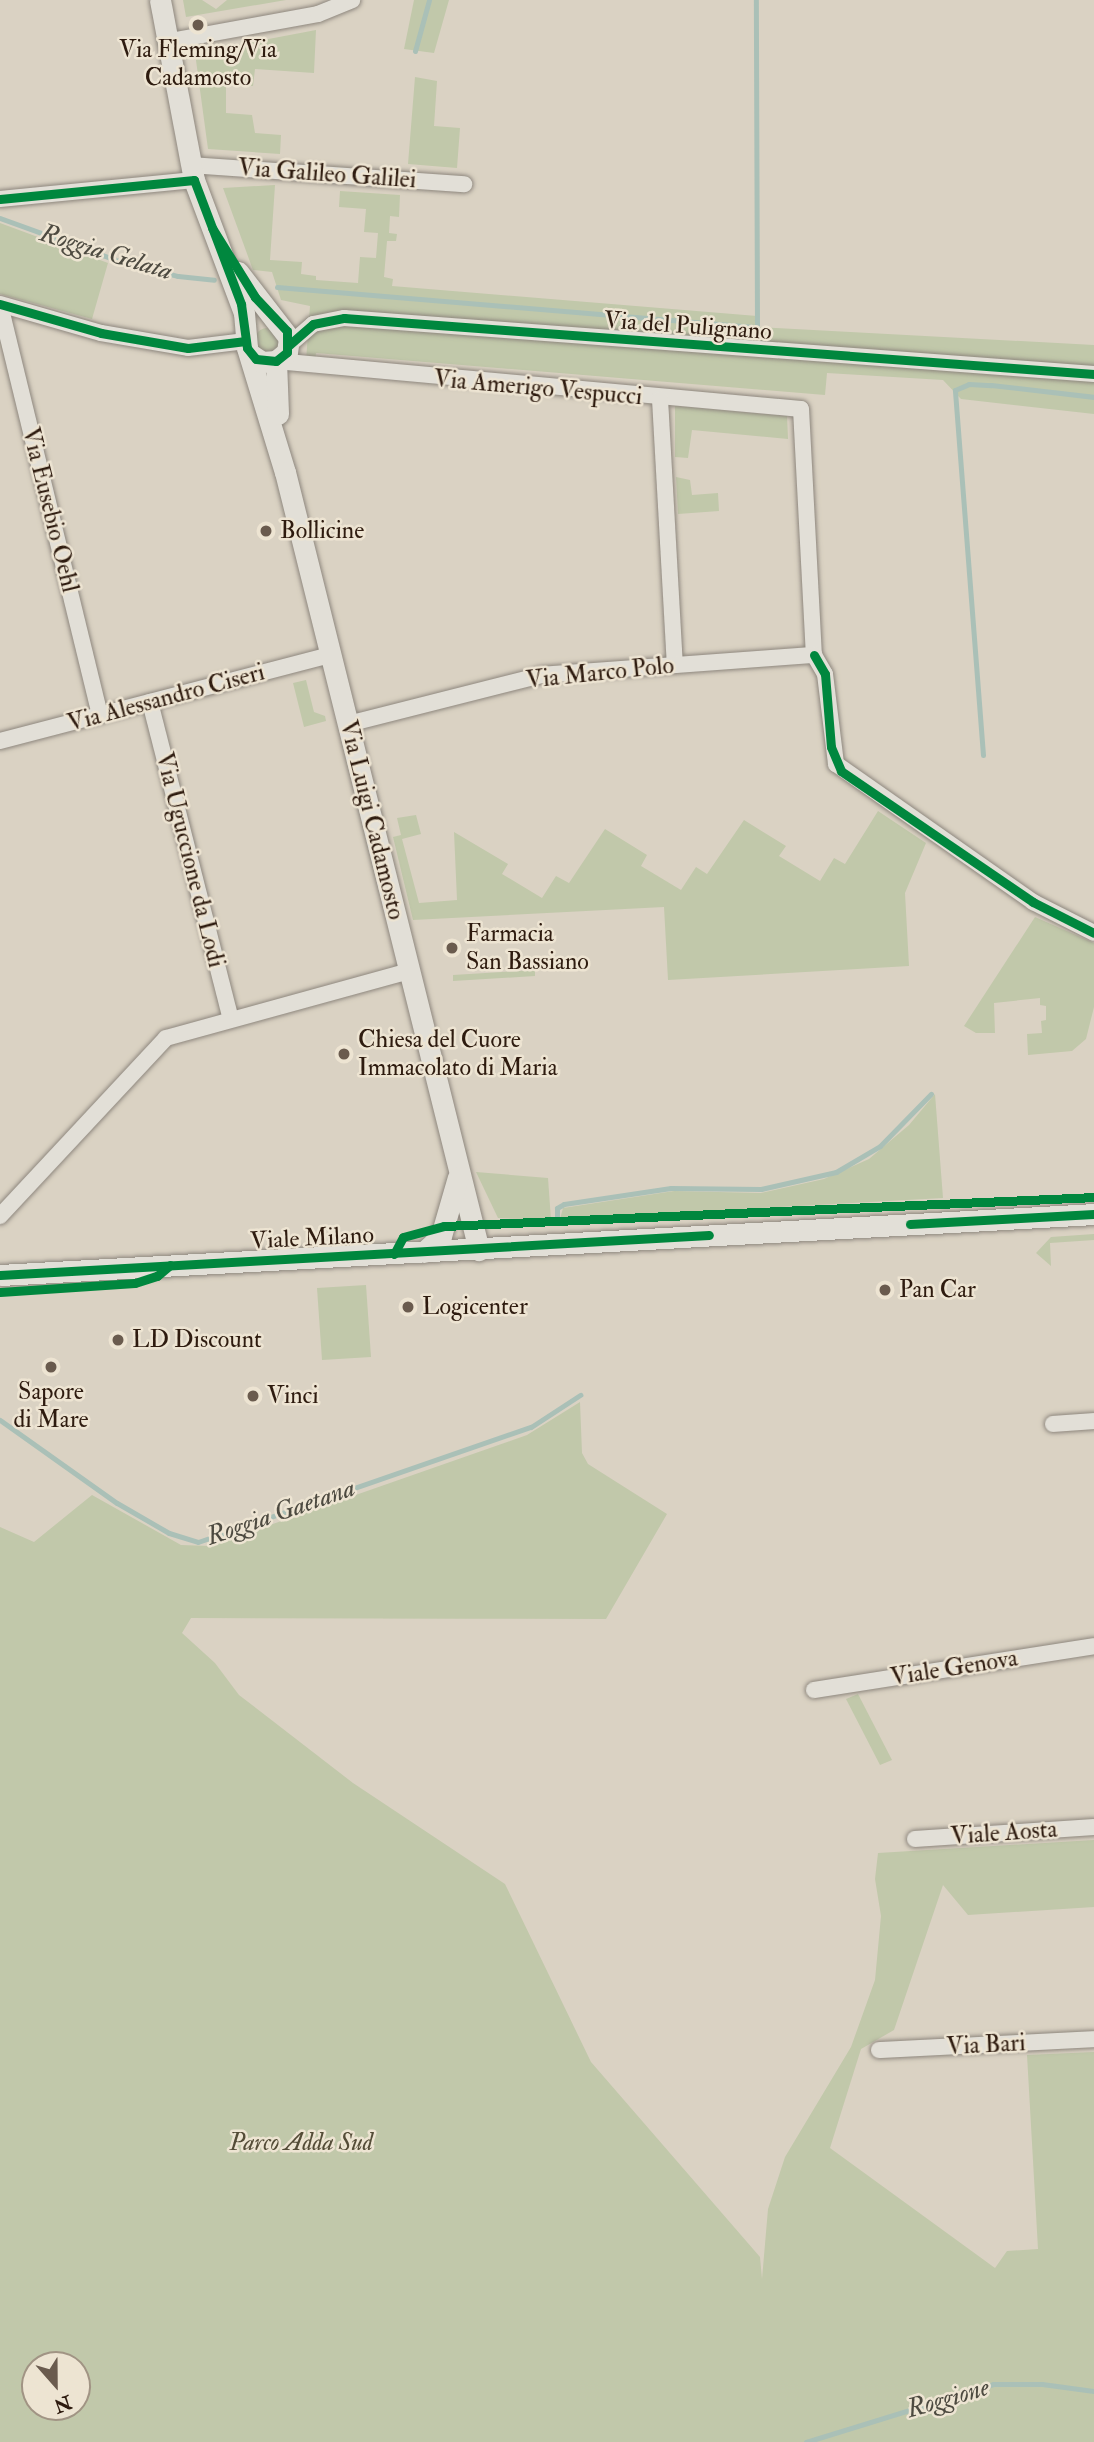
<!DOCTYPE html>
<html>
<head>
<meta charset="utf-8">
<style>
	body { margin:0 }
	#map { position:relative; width:1094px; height:2442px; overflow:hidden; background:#dad2c3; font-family:"IM FELL Double Pica",serif }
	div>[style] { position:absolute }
	.green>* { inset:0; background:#c1c8aa }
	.round { border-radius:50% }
	.stream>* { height:5px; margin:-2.5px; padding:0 2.5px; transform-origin:2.5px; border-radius:2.5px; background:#aac0b7 }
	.roads { filter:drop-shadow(0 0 2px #8e877e) drop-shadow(0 0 2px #8e877e) }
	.street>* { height:16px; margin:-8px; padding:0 8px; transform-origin:8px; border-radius:8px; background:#e2dfd7 }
	.secondary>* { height:21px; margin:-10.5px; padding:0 10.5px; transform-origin:10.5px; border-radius:10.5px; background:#e2dfd7 }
	.cycleway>* { height:9px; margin:-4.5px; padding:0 4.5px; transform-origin:4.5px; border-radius:4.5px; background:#00873e }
	.dots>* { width:19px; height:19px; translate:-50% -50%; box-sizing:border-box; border:4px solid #ede4d2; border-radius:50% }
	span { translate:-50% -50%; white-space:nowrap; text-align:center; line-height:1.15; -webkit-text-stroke:5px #ede4d2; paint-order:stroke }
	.poi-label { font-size:24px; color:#2e1b0f }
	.left { translate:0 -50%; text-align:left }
	.street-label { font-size:24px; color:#2e1b0f }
	.park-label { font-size:24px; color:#544c37; font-style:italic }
	.water-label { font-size:26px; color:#4d4a40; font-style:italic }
	.north { position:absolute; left:21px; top:2351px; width:70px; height:70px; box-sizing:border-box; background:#ede4d2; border:2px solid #a19484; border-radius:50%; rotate:159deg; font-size:19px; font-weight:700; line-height:28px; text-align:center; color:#2e1b0f }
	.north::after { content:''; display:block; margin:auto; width:24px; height:32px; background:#6a5b4e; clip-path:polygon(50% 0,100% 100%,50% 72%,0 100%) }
</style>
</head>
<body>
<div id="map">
	<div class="green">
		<i style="clip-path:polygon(183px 0,202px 0,216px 9px,227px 0,286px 0,186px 17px)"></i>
		<i style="clip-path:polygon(414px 0,449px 0,434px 53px,404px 49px)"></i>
		<i style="clip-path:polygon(316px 30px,314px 73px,255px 69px,253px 86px,226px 85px,226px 113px,252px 115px,255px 133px,281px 135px,280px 154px,208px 149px,195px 53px)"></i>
		<i style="clip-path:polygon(415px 77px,437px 81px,434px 126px,460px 128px,457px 168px,408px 164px)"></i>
		<i style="clip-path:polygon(275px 185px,270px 260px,302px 262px,301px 274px,316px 276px,316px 280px,358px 283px,360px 257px,376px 258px,378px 233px,364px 232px,366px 209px,339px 207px,340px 191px,400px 195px,399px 217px,390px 216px,389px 233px,397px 234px,396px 241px,387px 241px,384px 277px,393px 279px,392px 286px,757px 316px,758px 327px,1094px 345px,1094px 414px,961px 399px,943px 380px,827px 373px,825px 395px,316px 353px,315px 361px,306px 361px,310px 306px,281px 300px,272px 272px,253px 270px,223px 188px)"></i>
		<i style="clip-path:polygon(0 223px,108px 263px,92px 319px,0 294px)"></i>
		<i class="round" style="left:255px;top:328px;width:24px;height:24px"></i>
		<i style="clip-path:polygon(675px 406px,787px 416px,788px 439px,692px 430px,688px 458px,675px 457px)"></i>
		<i style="clip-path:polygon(676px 477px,690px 480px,692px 495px,718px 493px,719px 511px,678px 514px)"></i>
		<i style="clip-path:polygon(306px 680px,314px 712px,325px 716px,326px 721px,304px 727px,293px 683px)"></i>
		<i style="clip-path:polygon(878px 811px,926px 843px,905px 893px,909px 966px,668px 980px,664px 907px,413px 920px,393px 837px,401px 835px,397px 818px,416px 815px,421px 834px,402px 839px,419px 903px,457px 900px,454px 832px,508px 864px,502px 874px,542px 898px,556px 876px,569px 883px,605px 829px,647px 855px,641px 866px,681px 890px,696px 867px,707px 874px,744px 820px,786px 846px,779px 856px,820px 881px,834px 858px,845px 864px)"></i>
		<i style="clip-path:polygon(1035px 917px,1094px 943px,1094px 1007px,1086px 1039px,1072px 1051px,1028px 1055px,1027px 1034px,1042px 1033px,1041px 1021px,1046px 1020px,1046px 1006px,1040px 1005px,1040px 998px,994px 1003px,995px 1033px,976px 1033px,964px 1026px)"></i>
		<i style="clip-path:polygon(535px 970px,535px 976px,453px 981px,453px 975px)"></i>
		<i style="clip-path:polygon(935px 1094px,943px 1198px,560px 1219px,563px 1208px,674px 1191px,761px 1193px,824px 1179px,869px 1159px,909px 1125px)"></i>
		<i style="clip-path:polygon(476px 1172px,548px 1178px,551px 1220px,498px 1218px)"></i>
		<i style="clip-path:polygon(1094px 1234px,1094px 1240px,1050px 1243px,1051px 1266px,1036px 1253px,1051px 1237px)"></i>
		<i style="clip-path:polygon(366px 1285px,371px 1357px,322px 1360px,317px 1288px)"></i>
		<i style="clip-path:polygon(evenodd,580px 1402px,582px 1453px,588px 1464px,667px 1514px,606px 1619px,191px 1618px,182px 1633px,215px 1663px,239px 1695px,353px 1783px,505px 1884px,591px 2062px,760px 2257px,762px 2279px,768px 2209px,785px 2157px,851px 2047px,875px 1980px,881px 1916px,875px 1879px,878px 1853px,1094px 1840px,1094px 1907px,968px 1915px,943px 1885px,894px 2030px,861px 2049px,830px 2148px,995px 2268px,1007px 2251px,1038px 2249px,1027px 2055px,1094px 2052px,1094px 2442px,0 2442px,0 1527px,34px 1542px,92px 1495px,181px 1545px,210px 1546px,527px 1435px,580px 1402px,77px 2365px,77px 2407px,35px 2407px,35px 2365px,77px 2365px)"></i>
		<i style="clip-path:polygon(858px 1694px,892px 1760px,880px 1765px,846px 1699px)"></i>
	</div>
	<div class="stream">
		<i style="left:415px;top:51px;width:53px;rotate:-74.6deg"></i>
		<i style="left:0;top:218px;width:127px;rotate:19.9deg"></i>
		<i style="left:119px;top:261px;width:61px;rotate:14.3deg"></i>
		<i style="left:178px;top:276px;width:36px;rotate:6deg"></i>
		<i style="left:277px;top:287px;width:482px;rotate:4.8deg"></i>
		<i style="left:757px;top:327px;width:327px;rotate:-90.2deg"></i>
		<i style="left:983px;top:755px;width:366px;rotate:-94.4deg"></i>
		<i style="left:955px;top:390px;width:15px;rotate:-23deg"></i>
		<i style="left:969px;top:384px;width:22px;rotate:3deg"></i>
		<i style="left:991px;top:385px;width:104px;rotate:6.6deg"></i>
		<i style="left:557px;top:1220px;width:12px;rotate:-90deg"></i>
		<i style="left:557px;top:1208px;width:8px;rotate:-30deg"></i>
		<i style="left:564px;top:1204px;width:108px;rotate:-8.5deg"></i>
		<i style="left:671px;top:1188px;width:90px;rotate:0.6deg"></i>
		<i style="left:761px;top:1189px;width:77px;rotate:-12.8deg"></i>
		<i style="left:836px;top:1172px;width:51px;rotate:-30.6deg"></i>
		<i style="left:880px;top:1146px;width:73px;rotate:-45.6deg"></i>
		<i style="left:0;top:1420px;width:143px;rotate:35.4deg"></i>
		<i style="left:117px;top:1503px;width:60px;rotate:30deg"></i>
		<i style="left:169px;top:1533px;width:30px;rotate:17deg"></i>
		<i style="left:198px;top:1542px;width:352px;rotate:-19.1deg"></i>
		<i style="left:531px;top:1427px;width:59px;rotate:-33.1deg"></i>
		<i style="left:806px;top:2442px;width:196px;rotate:-17.2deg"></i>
		<i style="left:993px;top:2384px;width:49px"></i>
		<i style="left:1042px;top:2384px;width:52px;rotate:7.7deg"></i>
	</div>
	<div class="roads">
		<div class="street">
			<i style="left:170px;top:41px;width:150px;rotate:-10.3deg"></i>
			<i style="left:318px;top:14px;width:37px;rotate:-22deg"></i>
			<i style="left:190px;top:165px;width:275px;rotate:4deg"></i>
			<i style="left:0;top:199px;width:195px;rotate:-5.6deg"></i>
			<i style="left:0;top:304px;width:105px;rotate:16deg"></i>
			<i style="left:101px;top:333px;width:88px;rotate:9.8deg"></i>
			<i style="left:188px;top:348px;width:58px;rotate:-6.9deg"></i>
			<i style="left:0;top:305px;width:422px;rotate:76.3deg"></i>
			<i style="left:289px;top:345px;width:32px;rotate:-41deg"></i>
			<i style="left:313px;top:324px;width:32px;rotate:-11deg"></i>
			<i style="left:344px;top:318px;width:752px;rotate:4.27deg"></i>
			<i style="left:276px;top:361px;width:527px;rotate:5.22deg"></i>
			<i style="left:801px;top:409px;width:246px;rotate:87deg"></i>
			<i style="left:814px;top:655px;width:22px;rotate:60deg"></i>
			<i style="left:825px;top:674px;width:91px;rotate:83deg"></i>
			<i style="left:836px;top:764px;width:241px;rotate:35deg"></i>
			<i style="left:1033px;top:902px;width:68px;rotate:26.9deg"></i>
			<i style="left:660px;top:399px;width:266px;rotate:86.8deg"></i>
			<i style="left:150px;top:702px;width:325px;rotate:75.7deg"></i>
			<i style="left:348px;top:724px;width:199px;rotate:-14.2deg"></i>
			<i style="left:541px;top:675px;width:274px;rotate:-4.2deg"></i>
			<i style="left:0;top:741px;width:342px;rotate:-14.6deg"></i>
			<i style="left:0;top:1216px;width:243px;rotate:-47deg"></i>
			<i style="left:166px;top:1038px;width:252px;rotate:-15.4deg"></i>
			<i style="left:1053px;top:1424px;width:41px;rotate:-4.2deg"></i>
			<i style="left:814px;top:1690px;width:283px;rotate:-8.9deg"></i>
			<i style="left:915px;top:1839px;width:179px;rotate:-3.8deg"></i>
			<i style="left:879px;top:2050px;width:215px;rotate:-2.9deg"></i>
		</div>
		<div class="secondary">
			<i style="left:160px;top:0;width:183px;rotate:79.3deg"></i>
			<i style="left:194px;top:180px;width:142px;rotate:69.4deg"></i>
			<i style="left:244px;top:313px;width:35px;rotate:85deg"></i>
			<i style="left:247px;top:348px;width:130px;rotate:73deg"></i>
			<i style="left:285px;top:472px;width:802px;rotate:76deg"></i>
			<i style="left:238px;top:272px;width:83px;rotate:52.3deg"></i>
			<i style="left:289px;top:338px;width:14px;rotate:98deg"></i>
			<i style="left:287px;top:352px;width:14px;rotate:141deg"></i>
			<i style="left:276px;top:361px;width:14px;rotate:176deg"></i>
			<i style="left:262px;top:362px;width:14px;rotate:-146deg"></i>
			<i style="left:276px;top:361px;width:53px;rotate:87.8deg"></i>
			<i style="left:424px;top:1252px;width:23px;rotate:-43deg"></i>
			<i style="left:441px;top:1236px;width:61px;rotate:-73.9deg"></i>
			<i style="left:0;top:1275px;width:1096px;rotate:-3.19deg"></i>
		</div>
	</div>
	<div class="cycleway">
		<i style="left:0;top:199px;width:195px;rotate:-5.6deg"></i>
		<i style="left:194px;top:180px;width:133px;rotate:69.2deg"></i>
		<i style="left:241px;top:304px;width:44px;rotate:82.2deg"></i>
		<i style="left:247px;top:348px;width:14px;rotate:51deg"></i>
		<i style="left:256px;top:359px;width:20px;rotate:6deg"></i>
		<i style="left:276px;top:361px;width:14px;rotate:-39deg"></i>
		<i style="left:287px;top:352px;width:21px;rotate:-90deg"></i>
		<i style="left:287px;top:331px;width:47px;rotate:-133.3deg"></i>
		<i style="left:255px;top:297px;width:81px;rotate:-121.9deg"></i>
		<i style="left:0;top:304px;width:105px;rotate:16deg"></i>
		<i style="left:101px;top:333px;width:88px;rotate:9.8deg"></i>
		<i style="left:188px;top:348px;width:58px;rotate:-6.9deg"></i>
		<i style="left:289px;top:345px;width:32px;rotate:-41deg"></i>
		<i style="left:313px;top:324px;width:32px;rotate:-11deg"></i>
		<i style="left:344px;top:318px;width:752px;rotate:4.27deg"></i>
		<i style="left:814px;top:655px;width:22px;rotate:60deg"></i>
		<i style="left:825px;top:674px;width:73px;rotate:85.3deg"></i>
		<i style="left:831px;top:747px;width:26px;rotate:67deg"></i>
		<i style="left:841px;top:771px;width:232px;rotate:34.3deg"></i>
		<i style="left:1033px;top:902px;width:68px;rotate:26.9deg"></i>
		<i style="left:910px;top:1224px;width:184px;rotate:-3.1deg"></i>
		<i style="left:394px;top:1254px;width:19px;rotate:-62deg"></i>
		<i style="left:403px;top:1237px;width:42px;rotate:-15deg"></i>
		<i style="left:444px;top:1226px;width:651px;rotate:-2.55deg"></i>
		<i style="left:0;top:1275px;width:710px;rotate:-3.23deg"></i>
		<i style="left:0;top:1292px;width:135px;rotate:-3.8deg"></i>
		<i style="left:135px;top:1283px;width:23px;rotate:-18deg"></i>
		<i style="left:157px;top:1276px;width:17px;rotate:-40deg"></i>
	</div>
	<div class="dots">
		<i style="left:198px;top:25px;background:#6a5b4e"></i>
		<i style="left:266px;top:531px;background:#6a5b4e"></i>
		<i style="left:452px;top:948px;background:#6a5b4e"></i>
		<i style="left:344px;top:1054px;background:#6a5b4e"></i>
		<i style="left:885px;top:1290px;background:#6a5b4e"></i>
		<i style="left:408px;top:1307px;background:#6a5b4e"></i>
		<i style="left:118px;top:1340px;background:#6a5b4e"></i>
		<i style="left:51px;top:1367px;background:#6a5b4e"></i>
		<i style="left:253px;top:1396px;background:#6a5b4e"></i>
	</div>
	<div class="poi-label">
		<span style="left:198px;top:64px">Via Fleming/Via<br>Cadamosto</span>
		<span class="left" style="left:280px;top:531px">Bollicine</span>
		<span class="left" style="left:466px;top:948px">Farmacia<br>San Bassiano</span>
		<span class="left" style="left:358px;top:1054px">Chiesa del Cuore<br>Immacolato di Maria</span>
		<span class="left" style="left:899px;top:1290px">Pan Car</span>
		<span class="left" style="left:422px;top:1307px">Logicenter</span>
		<span class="left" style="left:132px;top:1340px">LD Discount</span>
		<span style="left:51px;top:1406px">Sapore<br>di Mare</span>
		<span class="left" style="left:267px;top:1396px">Vinci</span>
	</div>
	<div class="street-label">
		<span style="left:327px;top:174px;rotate:4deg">Via Galileo Galilei</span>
		<span style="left:688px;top:326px;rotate:4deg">Via del Pulignano</span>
		<span style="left:538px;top:388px;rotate:5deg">Via Amerigo Vespucci</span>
		<span style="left:50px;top:510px;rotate:76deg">Via Eusebio Oehl</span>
		<span style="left:600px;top:673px;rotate:-6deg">Via Marco Polo</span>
		<span style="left:166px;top:698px;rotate:-15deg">Via Alessandro Ciseri</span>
		<span style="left:372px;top:820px;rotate:76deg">Via Luigi Cadamosto</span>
		<span style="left:190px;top:860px;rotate:76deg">Via Uguccione da Lodi</span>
		<span style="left:312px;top:1238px;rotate:-3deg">Viale Milano</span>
		<span style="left:954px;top:1668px;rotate:-9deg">Viale Genova</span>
		<span style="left:1004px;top:1833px;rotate:-4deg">Viale Aosta</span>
		<span style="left:986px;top:2045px;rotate:-3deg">Via Bari</span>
	</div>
	<div class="park-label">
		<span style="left:301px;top:2143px">Parco Adda Sud</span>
	</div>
	<div class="water-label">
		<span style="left:106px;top:253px;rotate:17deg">Roggia Gelata</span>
		<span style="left:281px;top:1513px;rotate:-19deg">Roggia Gaetana</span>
		<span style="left:948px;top:2399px;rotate:-16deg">Roggione</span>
	</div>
	<div class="north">N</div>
</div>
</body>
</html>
